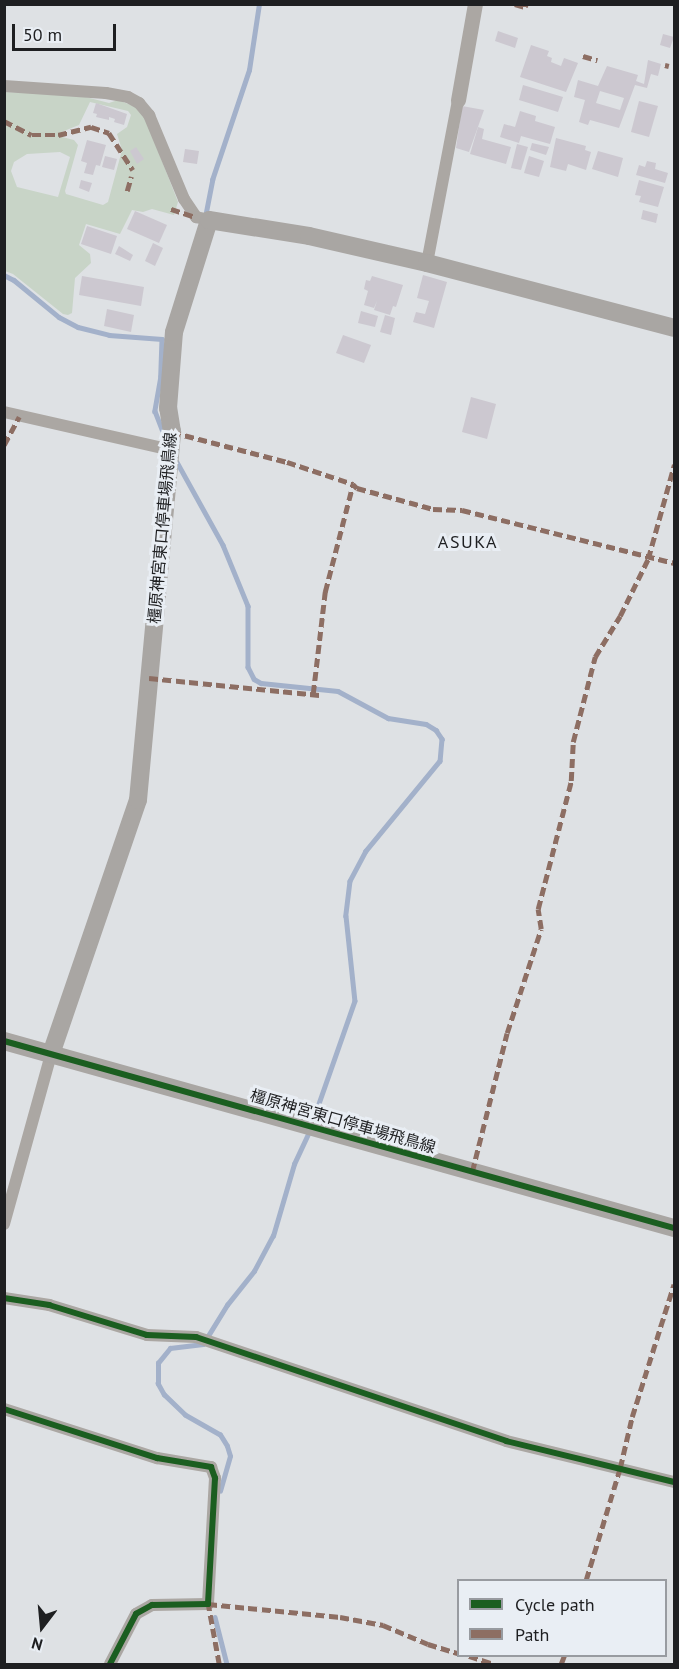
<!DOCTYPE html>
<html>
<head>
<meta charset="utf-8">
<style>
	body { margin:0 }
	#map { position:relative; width:679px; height:1669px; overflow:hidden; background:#dee1e4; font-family:"PT Sans","Noto Sans JP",sans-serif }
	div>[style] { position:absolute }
	.green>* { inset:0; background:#c8d4c7 }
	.stream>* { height:4.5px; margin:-2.25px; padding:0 2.25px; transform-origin:2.25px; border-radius:2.25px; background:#a3b1ca }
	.building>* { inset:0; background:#ccc8d0 }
	.minor>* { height:12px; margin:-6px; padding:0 6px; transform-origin:6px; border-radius:6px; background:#aba7a3 }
	.tertiary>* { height:15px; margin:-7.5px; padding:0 7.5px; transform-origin:7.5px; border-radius:7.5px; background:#aba7a3 }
	.secondary>* { height:18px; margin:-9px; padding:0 9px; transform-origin:9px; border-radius:9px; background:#a9a6a3 }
	.quiet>* { height:4.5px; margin-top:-2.25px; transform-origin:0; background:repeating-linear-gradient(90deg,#8d6e63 0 9px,transparent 0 13.5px) }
	.cycleway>* { height:6px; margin:-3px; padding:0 3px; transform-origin:3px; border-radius:3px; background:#1b5e20 }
	span { translate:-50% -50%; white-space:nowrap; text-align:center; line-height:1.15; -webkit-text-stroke:6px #e9eef4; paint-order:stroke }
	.street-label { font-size:16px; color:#1e1f21 }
	.neighbourhood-label { font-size:18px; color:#1e1f21; letter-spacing:1.5px }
	.frame { position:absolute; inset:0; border:6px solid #1e1f21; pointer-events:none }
	.legend { position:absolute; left:457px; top:1579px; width:210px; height:78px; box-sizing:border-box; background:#e9eef4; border:2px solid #989ba0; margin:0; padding:8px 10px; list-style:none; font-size:18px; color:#1e1f21 }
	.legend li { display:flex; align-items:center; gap:12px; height:30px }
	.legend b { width:30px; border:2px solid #989ba0 }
	.north { position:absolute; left:12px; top:1597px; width:60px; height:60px; -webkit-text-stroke:4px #e9eef4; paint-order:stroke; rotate:196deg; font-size:16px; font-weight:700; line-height:24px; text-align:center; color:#1e1f21 }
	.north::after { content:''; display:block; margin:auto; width:21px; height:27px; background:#1e1f21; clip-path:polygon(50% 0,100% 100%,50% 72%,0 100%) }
	.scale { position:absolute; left:12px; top:24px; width:104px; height:27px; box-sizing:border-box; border:3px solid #1e1f21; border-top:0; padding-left:8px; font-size:18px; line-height:21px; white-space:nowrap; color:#1e1f21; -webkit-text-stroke:4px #e9eef4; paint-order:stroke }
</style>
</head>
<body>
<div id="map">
	<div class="green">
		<i style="clip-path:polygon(evenodd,4px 92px,78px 95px,109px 103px,118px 100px,136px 107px,144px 115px,178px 202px,174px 215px,152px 209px,143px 212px,132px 210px,120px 234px,86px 224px,79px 245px,90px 254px,91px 263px,75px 278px,72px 313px,68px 315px,63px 314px,13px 274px,5px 271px,4px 92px,90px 102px,128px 111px,131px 115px,127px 127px,117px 134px,122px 150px,108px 202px,103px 205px,66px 194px,65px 191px,78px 145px,74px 140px,62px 137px,59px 133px,79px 125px,90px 102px,4px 92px,60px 152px,70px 157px,58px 197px,17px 187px,11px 171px,14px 162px,27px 154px,60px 152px)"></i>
	</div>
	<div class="stream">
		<i style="left:206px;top:212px;width:33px;rotate:-79deg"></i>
		<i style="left:212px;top:180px;width:116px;rotate:-71.4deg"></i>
		<i style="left:249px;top:70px;width:67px;rotate:-81.4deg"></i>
		<i style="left:4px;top:275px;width:11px;rotate:27deg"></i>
		<i style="left:14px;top:280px;width:58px;rotate:39.4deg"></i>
		<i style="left:59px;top:317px;width:21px;rotate:28deg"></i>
		<i style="left:78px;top:327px;width:32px;rotate:14deg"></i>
		<i style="left:109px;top:335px;width:53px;rotate:4.3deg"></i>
		<i style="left:162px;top:339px;width:37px;rotate:92deg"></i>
		<i style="left:161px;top:376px;width:36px;rotate:100deg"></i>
		<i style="left:155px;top:411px;width:28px;rotate:69deg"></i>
		<i style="left:177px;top:462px;width:95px;rotate:61deg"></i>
		<i style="left:223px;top:545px;width:66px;rotate:67.7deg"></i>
		<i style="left:248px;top:606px;width:61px;rotate:90deg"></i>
		<i style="left:248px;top:667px;width:13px;rotate:63deg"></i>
		<i style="left:254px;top:679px;width:8px;rotate:30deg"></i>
		<i style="left:261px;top:683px;width:77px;rotate:5.9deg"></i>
		<i style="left:338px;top:691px;width:57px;rotate:28.4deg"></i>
		<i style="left:388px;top:718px;width:38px;rotate:9deg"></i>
		<i style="left:426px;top:724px;width:12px;rotate:31deg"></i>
		<i style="left:436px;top:730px;width:11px;rotate:56deg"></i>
		<i style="left:442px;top:739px;width:22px;rotate:95deg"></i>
		<i style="left:440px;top:761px;width:117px;rotate:129.4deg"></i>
		<i style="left:366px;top:851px;width:34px;rotate:118deg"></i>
		<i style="left:350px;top:881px;width:35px;rotate:97deg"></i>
		<i style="left:346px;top:916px;width:85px;rotate:84deg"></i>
		<i style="left:355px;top:1001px;width:127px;rotate:109.3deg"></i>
		<i style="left:220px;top:1491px;width:36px;rotate:-74deg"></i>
		<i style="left:230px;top:1456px;width:10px;rotate:-107deg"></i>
		<i style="left:227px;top:1446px;width:13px;rotate:-122deg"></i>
		<i style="left:220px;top:1435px;width:40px;rotate:-150.3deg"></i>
		<i style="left:185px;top:1415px;width:29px;rotate:-136deg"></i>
		<i style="left:164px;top:1395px;width:13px;rotate:-119deg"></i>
		<i style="left:158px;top:1384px;width:21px;rotate:-90deg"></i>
		<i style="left:158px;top:1363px;width:19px;rotate:-51deg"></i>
		<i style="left:170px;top:1348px;width:33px;rotate:-7deg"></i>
		<i style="left:203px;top:1344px;width:46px;rotate:-58.4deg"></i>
		<i style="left:227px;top:1305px;width:43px;rotate:-51.5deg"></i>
		<i style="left:254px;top:1271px;width:40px;rotate:-62deg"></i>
		<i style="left:273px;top:1236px;width:75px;rotate:-73.7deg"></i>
		<i style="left:294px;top:1164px;width:35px;rotate:-65deg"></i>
		<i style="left:215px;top:1617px;width:49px;rotate:75.7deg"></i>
	</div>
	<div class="building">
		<i style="clip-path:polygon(498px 31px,518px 38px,515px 48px,495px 41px)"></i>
		<i style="clip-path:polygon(663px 34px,674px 37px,670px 48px,660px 45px)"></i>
		<i style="clip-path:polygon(531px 45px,549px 51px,547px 56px,552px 58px,551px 62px,561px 66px,564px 58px,578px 63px,566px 92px,520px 77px)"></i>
		<i style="clip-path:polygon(evenodd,648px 60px,661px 64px,658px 76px,651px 74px,647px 88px,635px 85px,619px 128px,590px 120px,588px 125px,579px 122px,585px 100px,574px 97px,578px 80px,598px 86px,607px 66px,638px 75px,636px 81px,644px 84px,648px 60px,600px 91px,624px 98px,620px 110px,596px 103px,600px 91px)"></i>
		<i style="clip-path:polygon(523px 85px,563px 97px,558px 112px,519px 100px)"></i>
		<i style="clip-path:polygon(639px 101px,658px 106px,649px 137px,631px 132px)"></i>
		<i style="clip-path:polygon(96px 103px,127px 114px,124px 125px,114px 122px,115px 119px,109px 117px,109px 120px,96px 117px,97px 114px,93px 113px)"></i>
		<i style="clip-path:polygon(462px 106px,484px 110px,469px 152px,456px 148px)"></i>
		<i style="clip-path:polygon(520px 111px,536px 116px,535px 121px,555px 127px,550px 144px,521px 136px,519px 143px,500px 137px,504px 124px,515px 127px)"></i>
		<i style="clip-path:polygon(478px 127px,484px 129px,482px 139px,511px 147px,506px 164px,470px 154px)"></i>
		<i style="clip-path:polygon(556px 138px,586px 146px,585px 150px,591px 152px,586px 170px,568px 164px,566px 171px,550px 167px)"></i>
		<i style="clip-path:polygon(87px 140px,106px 145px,100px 166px,96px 165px,93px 175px,84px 173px,87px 163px,81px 161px)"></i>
		<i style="clip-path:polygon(532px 143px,549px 147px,546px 155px,530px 150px)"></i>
		<i style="clip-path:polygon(517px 144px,528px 147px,521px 170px,511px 168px)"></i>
		<i style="clip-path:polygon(136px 147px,144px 159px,137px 164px,130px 151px)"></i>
		<i style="clip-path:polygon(185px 149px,199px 151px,197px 164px,183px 162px)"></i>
		<i style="clip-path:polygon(598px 151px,623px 158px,618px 177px,592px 169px)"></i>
		<i style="clip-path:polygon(105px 156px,117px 159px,114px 170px,102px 167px)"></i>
		<i style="clip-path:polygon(529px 156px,544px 161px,539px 177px,524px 173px)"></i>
		<i style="clip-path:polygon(647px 161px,656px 163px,655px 169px,668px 173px,665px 183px,636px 175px,639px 165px,645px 167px)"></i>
		<i style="clip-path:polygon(81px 180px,92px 183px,89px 192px,79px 188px)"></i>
		<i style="clip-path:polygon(639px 180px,664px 187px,658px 207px,639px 202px,641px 196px,635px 195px)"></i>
		<i style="clip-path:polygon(643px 210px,658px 214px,656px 223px,641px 219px)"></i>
		<i style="clip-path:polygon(135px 211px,167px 225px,159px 243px,127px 229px)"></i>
		<i style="clip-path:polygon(87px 226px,117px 236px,111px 254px,81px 244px)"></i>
		<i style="clip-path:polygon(153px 243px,163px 248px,155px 266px,145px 261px)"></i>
		<i style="clip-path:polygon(119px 246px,133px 255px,130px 261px,115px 254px)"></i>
		<i style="clip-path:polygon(423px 275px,447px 282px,434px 328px,413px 322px,416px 312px,425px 314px,429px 301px,417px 298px)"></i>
		<i style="clip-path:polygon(82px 276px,144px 287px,141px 306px,79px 295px)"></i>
		<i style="clip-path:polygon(372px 276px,403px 285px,396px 307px,393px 306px,390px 315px,374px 310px,377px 301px,374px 308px,364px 305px,368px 291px,364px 289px,366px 280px,370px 281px)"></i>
		<i style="clip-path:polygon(107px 309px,134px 315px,131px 332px,104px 326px)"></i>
		<i style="clip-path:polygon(361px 311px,378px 316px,375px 327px,358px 323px)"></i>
		<i style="clip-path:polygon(385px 315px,395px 318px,391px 335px,380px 332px)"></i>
		<i style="clip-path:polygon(343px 335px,371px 345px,364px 363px,336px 353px)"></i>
		<i style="clip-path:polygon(471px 397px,496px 404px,487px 439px,462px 432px)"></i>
	</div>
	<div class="minor">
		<i style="left:4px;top:86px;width:102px;rotate:3.9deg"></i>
		<i style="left:106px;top:93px;width:22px;rotate:10deg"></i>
		<i style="left:128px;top:97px;width:13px;rotate:29deg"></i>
		<i style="left:139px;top:103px;width:16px;rotate:50deg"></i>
		<i style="left:149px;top:115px;width:91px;rotate:67.4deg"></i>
		<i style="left:184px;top:199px;width:22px;rotate:56deg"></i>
		<i style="left:196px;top:217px;width:13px;rotate:13deg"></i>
		<i style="left:427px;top:263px;width:166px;rotate:-79.2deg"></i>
		<i style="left:4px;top:412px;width:171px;rotate:12.8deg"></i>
		<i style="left:4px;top:1224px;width:176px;rotate:-74.5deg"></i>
		<i style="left:4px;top:1298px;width:46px;rotate:8.8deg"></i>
		<i style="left:49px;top:1305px;width:102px;rotate:17deg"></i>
		<i style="left:147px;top:1335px;width:49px;rotate:2.3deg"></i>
		<i style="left:196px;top:1337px;width:327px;rotate:18.5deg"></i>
		<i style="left:506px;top:1441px;width:173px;rotate:13.7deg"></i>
		<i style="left:4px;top:1409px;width:161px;rotate:17.8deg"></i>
		<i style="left:157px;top:1458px;width:55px;rotate:9.5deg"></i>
		<i style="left:211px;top:1467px;width:12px;rotate:70deg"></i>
		<i style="left:215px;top:1478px;width:126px;rotate:93.2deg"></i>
		<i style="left:208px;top:1604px;width:56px;rotate:179deg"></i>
		<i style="left:152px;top:1605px;width:18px;rotate:151deg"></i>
		<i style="left:136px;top:1614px;width:56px;rotate:117.5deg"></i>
	</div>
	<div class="tertiary">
		<i style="left:458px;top:100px;width:97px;rotate:-80deg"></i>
	</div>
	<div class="secondary">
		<i style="left:4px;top:1041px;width:696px;rotate:15.59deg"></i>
		<i style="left:51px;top:1054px;width:268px;rotate:-71.1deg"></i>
		<i style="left:138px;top:800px;width:370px;rotate:-84.7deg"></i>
		<i style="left:172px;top:432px;width:24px;rotate:-99deg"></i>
		<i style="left:168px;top:408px;width:76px;rotate:-85.5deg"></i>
		<i style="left:174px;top:332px;width:117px;rotate:-72.6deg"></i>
		<i style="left:209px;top:220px;width:101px;rotate:9.1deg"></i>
		<i style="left:309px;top:236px;width:121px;rotate:12.9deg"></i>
		<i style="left:427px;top:263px;width:255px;rotate:14.7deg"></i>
	</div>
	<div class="quiet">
		<i style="left:515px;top:4px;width:10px;rotate:17deg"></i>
		<i style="left:525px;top:7px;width:3px;rotate:-72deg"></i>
		<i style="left:583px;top:56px;width:15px;rotate:16deg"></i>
		<i style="left:665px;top:65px;width:4px;rotate:14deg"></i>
		<i style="left:4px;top:121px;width:31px;rotate:27deg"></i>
		<i style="left:32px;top:135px;width:26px"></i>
		<i style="left:58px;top:135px;width:34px;rotate:-14deg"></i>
		<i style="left:91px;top:127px;width:19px;rotate:18deg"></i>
		<i style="left:109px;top:133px;width:44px;rotate:57deg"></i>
		<i style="left:127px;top:191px;width:15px;rotate:-74deg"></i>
		<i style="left:171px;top:209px;width:26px;rotate:18deg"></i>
		<i style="left:172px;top:432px;width:119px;rotate:14.6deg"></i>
		<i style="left:287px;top:462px;width:70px;rotate:18.4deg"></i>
		<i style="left:353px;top:484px;width:6px;rotate:45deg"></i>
		<i style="left:357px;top:488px;width:79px;rotate:15.4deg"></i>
		<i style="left:433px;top:509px;width:29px;rotate:2deg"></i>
		<i style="left:462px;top:510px;width:219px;rotate:14deg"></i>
		<i style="left:4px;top:445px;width:32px;rotate:-62deg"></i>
		<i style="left:149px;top:678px;width:171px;rotate:5.7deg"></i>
		<i style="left:313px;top:694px;width:103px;rotate:-83.3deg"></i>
		<i style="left:325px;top:592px;width:112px;rotate:-75.5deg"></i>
		<i style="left:472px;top:1172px;width:143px;rotate:-75.9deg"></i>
		<i style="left:507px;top:1033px;width:109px;rotate:-71.9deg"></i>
		<i style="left:541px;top:929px;width:20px;rotate:-99deg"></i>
		<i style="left:538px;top:909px;width:132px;rotate:-75.5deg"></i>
		<i style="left:571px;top:781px;width:39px;rotate:-87deg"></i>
		<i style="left:573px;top:742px;width:88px;rotate:-75.5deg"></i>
		<i style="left:595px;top:657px;width:48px;rotate:-58.6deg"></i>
		<i style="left:620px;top:616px;width:64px;rotate:-63.8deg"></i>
		<i style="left:648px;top:559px;width:98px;rotate:-74.5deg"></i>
		<i style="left:586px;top:1580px;width:117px;rotate:-73.1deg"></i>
		<i style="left:620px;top:1468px;width:52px;rotate:-76.8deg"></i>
		<i style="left:632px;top:1417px;width:139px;rotate:-72.5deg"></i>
		<i style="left:469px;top:1656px;width:25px;rotate:18deg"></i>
		<i style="left:219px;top:1664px;width:61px;rotate:-100.4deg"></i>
		<i style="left:208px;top:1604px;width:133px;rotate:5.6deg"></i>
		<i style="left:340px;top:1617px;width:44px;rotate:10.5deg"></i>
		<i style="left:383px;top:1625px;width:49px;rotate:22.9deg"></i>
		<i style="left:428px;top:1644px;width:31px;rotate:17deg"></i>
		<i style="left:561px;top:1664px;width:9px;rotate:-69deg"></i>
	</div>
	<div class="cycleway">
		<i style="left:4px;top:1041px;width:696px;rotate:15.59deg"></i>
		<i style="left:4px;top:1298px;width:46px;rotate:8.8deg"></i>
		<i style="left:49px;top:1305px;width:102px;rotate:17deg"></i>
		<i style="left:147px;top:1335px;width:49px;rotate:2.3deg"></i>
		<i style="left:196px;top:1337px;width:327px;rotate:18.5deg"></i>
		<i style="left:506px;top:1441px;width:173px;rotate:13.7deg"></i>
		<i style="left:4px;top:1409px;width:161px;rotate:17.8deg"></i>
		<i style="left:157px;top:1458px;width:55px;rotate:9.5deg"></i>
		<i style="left:211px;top:1467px;width:12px;rotate:70deg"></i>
		<i style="left:215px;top:1478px;width:126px;rotate:93.2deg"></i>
		<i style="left:208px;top:1604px;width:56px;rotate:179deg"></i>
		<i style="left:152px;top:1605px;width:18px;rotate:151deg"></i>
		<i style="left:136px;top:1614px;width:56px;rotate:117.5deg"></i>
	</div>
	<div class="street-label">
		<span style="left:162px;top:528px;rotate:-85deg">橿原神宮東口停車場飛鳥線</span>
		<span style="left:343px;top:1121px;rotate:16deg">橿原神宮東口停車場飛鳥線</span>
	</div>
	<div class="neighbourhood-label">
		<span style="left:468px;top:542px">ASUKA</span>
	</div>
	<div class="frame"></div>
	<ul class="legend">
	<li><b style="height:8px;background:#1b5e20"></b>Cycle path</li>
	<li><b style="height:8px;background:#8d6e63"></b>Path</li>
	</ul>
	<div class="north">N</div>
	<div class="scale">50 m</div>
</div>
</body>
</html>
